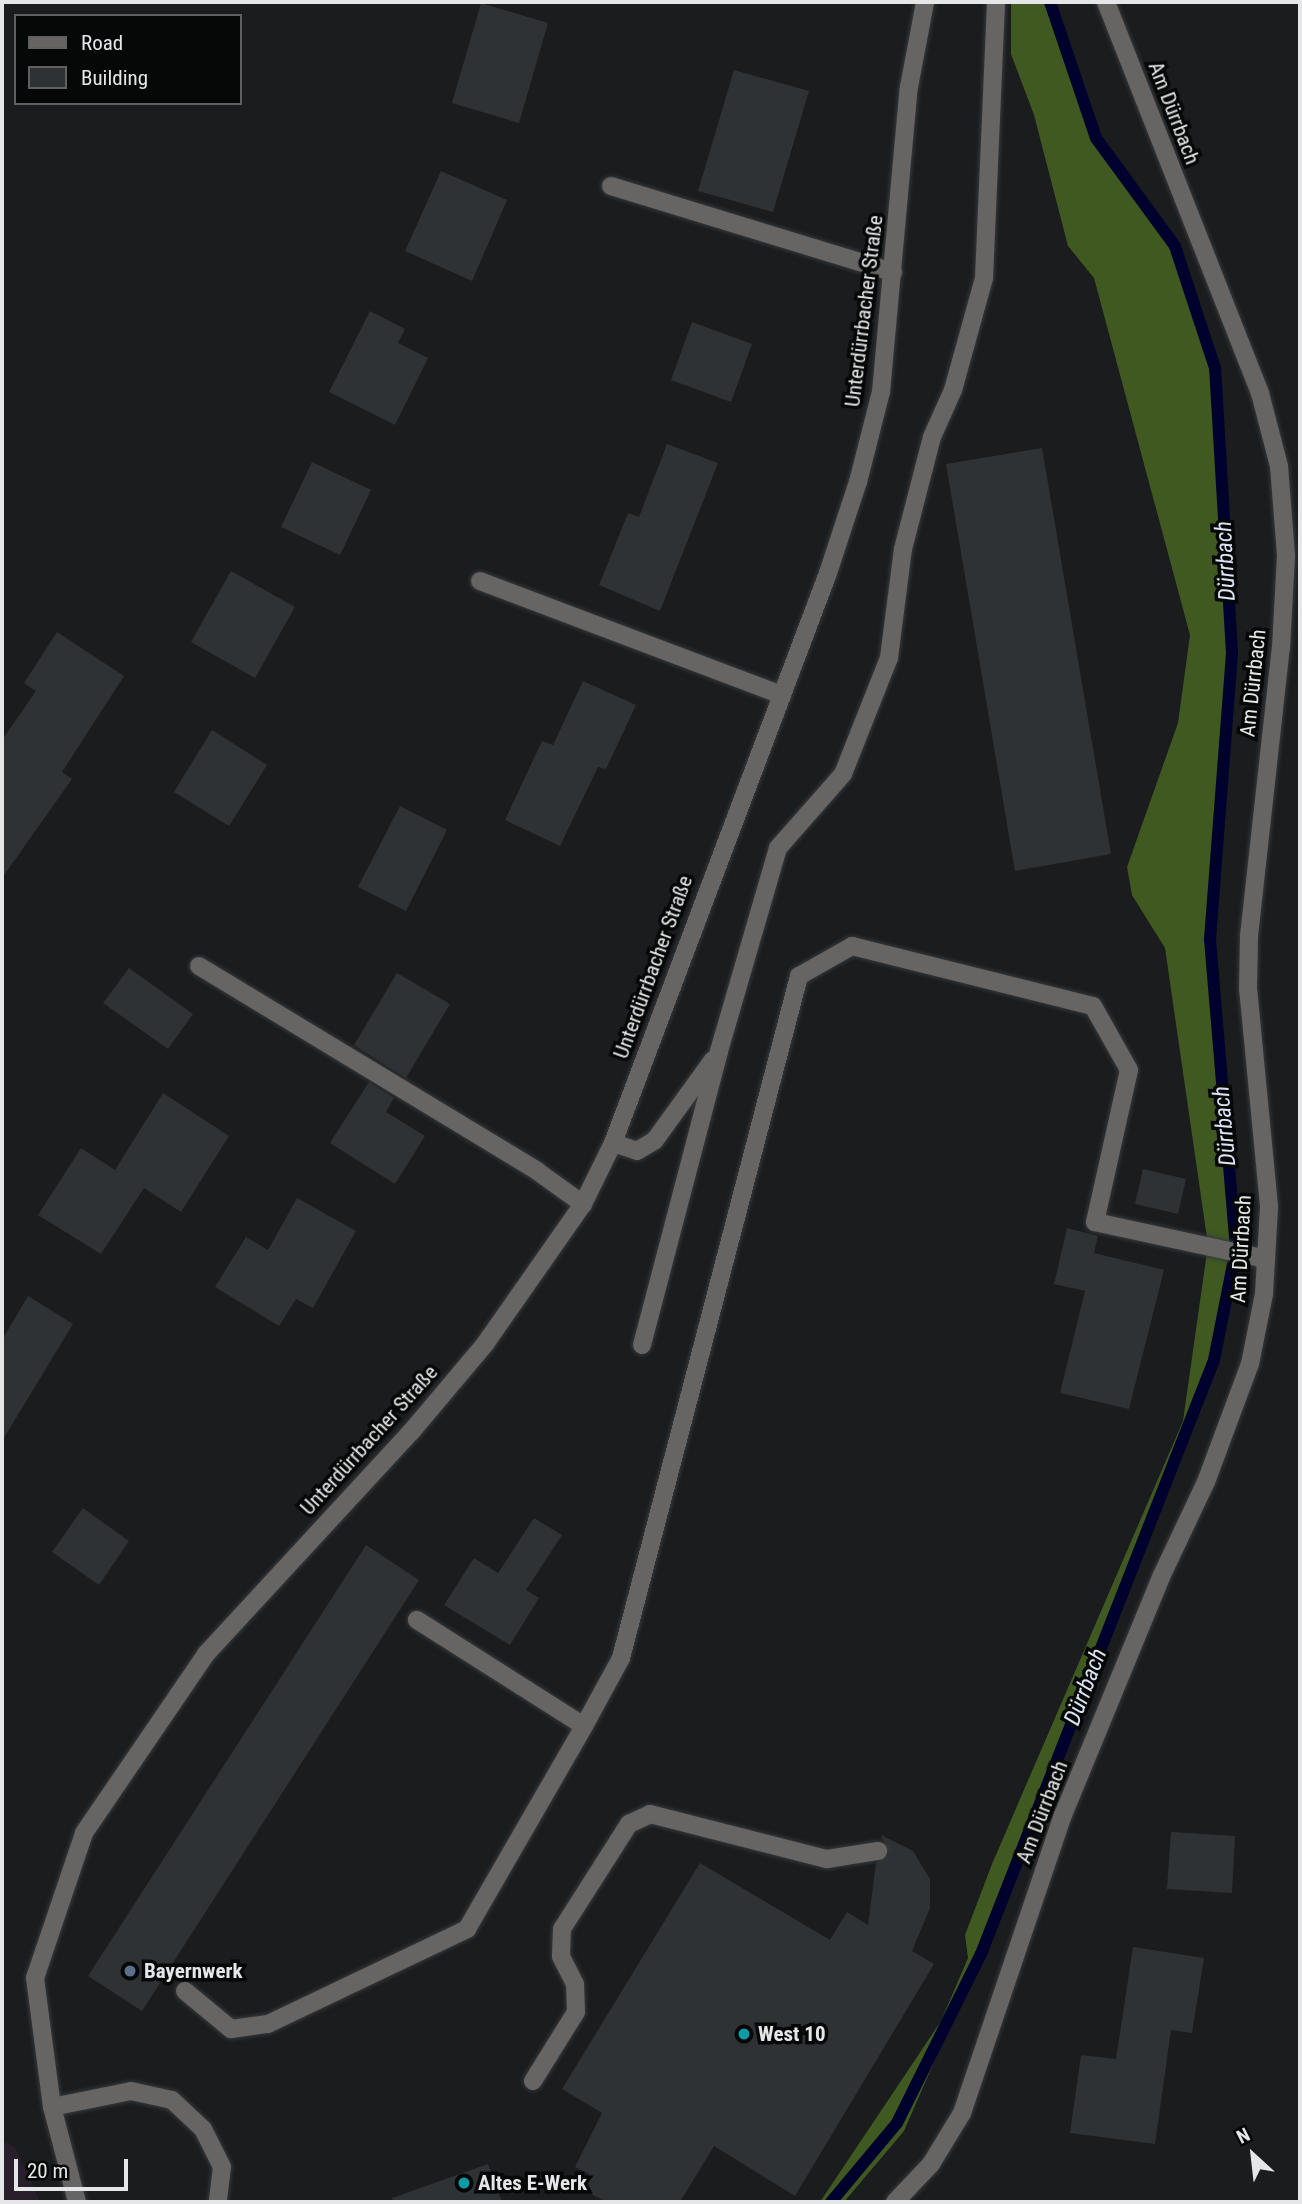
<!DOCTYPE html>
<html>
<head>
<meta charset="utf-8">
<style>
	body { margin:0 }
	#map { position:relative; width:1302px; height:2204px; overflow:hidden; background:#1a1c1e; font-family:"Roboto Condensed",sans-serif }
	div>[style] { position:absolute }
	.industrial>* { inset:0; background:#291e2c }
	.forest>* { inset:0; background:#3f5921 }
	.stream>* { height:12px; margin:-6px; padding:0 6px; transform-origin:6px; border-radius:6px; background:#00022d }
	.building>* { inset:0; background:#2f3234 }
	.roads { filter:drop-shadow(0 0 2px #36383a) drop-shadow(0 0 2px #36383a) }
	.service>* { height:18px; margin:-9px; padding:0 9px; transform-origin:9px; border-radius:9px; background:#666564 }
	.minor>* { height:18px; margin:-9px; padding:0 9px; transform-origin:9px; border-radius:9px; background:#666564 }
	.tertiary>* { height:18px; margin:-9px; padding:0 9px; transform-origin:9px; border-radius:9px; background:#666564 }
	.dots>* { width:19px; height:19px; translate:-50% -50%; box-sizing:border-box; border:4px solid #060707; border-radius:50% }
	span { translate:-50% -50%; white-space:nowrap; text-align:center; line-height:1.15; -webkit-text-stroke:7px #060707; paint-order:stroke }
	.street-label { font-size:21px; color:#e5e6e8 }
	.poi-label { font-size:21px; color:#e5e6e8; font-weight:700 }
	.left { translate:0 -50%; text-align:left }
	.water-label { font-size:23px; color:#dce4f4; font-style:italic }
	.frame { position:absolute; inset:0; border:4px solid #e5e6e8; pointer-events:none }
	.legend { position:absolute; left:14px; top:14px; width:228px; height:91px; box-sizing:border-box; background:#060707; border:2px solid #5f6061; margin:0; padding:9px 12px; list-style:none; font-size:21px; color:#e5e6e8 }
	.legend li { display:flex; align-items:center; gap:14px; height:35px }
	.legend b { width:35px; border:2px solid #5f6061 }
	.north { position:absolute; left:1218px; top:2120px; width:70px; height:70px; -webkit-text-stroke:5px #060707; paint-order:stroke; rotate:333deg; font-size:19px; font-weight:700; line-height:28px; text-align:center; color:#e5e6e8 }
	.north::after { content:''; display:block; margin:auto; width:24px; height:32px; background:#e5e6e8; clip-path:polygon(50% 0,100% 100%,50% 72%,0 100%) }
	.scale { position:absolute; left:14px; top:2159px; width:114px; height:32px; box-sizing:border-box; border:4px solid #e5e6e8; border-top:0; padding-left:9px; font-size:21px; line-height:24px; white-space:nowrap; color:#e5e6e8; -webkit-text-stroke:5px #060707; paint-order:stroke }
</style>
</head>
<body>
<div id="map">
	<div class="industrial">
		<i style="clip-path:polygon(2px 2141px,15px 2147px,40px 2202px,2px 2202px)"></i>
	</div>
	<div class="forest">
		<i style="clip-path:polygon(1011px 2px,1050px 2px,1096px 138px,1175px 246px,1215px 368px,1232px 653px,1210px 939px,1236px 1249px,1214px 1360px,981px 1954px,904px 2131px,844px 2202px,820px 2202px,941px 2021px,968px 1958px,965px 1935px,992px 1864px,1183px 1421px,1208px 1245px,1165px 948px,1132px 895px,1127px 867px,1178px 723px,1190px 635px,1094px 278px,1068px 246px,1034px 115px,1011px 54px)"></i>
	</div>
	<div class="stream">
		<i style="left:831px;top:2202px;width:103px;rotate:-50.1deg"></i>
		<i style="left:897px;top:2123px;width:189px;rotate:-63.6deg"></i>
		<i style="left:981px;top:1954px;width:638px;rotate:-68.58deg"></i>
		<i style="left:1214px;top:1360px;width:113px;rotate:-78.8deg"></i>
		<i style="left:1236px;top:1249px;width:311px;rotate:-94.8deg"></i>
		<i style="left:1210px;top:939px;width:287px;rotate:-85.6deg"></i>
		<i style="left:1232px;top:653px;width:286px;rotate:-93.4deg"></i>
		<i style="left:1215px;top:368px;width:128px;rotate:-108.2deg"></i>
		<i style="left:1175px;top:246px;width:134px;rotate:-126.2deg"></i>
		<i style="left:1096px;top:138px;width:144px;rotate:-108.7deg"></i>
	</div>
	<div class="building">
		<i style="clip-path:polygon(481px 3px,548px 23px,519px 123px,452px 103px)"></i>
		<i style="clip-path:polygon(734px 70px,809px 91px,773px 212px,698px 191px)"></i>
		<i style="clip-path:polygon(441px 171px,507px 200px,472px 281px,405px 251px)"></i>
		<i style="clip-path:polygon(370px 311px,405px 329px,398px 343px,428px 358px,395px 425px,329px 392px)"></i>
		<i style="clip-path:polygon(692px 322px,752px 344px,731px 402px,671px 380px)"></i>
		<i style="clip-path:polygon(667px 444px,718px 463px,660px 611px,599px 585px,628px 513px,639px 517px)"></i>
		<i style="clip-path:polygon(1042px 448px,1111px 854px,1015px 871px,946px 464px)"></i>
		<i style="clip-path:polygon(312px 462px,371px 490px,340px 555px,281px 527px)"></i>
		<i style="clip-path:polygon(231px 571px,295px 607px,255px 678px,191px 642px)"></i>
		<i style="clip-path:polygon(57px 632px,124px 676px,62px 772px,72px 779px,2px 878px,2px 740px,36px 691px,24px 683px)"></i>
		<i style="clip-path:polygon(583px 681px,636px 705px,606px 769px,598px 767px,560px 846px,505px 820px,542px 741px,553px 745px)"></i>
		<i style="clip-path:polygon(212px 730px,267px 765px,229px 826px,174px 792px)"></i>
		<i style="clip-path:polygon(400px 806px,447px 830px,406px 911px,358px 887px)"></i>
		<i style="clip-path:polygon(129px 968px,193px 1014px,168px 1049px,103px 1003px)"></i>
		<i style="clip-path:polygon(397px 973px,450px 1004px,406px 1078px,354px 1045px)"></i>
		<i style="clip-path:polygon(369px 1082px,394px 1098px,386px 1112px,425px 1136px,395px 1184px,330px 1143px)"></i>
		<i style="clip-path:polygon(163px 1093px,229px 1136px,181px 1212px,144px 1188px,101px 1254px,38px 1215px,81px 1148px,115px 1170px)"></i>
		<i style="clip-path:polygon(1143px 1169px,1186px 1179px,1178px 1214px,1135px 1204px)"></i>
		<i style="clip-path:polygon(297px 1198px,356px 1231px,313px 1308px,296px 1299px,279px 1326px,215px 1287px,246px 1237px,268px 1250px)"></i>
		<i style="clip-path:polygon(1067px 1228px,1098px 1236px,1094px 1253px,1164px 1270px,1129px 1409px,1060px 1393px,1085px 1291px,1054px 1284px)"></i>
		<i style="clip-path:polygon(28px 1296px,73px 1324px,2px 1441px,2px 1340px)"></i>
		<i style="clip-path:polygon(83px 1508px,129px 1541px,99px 1585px,52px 1552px)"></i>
		<i style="clip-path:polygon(534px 1518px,562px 1535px,526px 1590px,539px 1598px,510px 1645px,444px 1605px,474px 1558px,498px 1573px)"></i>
		<i style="clip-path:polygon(366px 1545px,419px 1580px,142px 2011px,88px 1976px)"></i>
		<i style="clip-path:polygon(1171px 1832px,1235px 1836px,1232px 1893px,1167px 1889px)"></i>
		<i style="clip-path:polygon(881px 1835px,913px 1851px,930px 1879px,930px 1908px,912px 1951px,934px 1964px,795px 2196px,714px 2146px,680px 2202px,606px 2202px,581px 2188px,589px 2174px,575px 2167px,602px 2113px,562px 2089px,700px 1863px,830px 1940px,847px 1912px,868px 1925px,876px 1863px,889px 1854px)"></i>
		<i style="clip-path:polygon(1133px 1947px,1204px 1958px,1192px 2033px,1171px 2030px,1155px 2144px,1070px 2133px,1081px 2055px,1116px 2059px)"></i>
		<i style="clip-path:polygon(488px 2164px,502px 2202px,393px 2202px,392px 2198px)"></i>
	</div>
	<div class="roads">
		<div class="service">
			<i style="left:611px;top:186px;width:295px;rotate:17deg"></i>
			<i style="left:199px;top:966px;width:395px;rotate:31.2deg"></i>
			<i style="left:537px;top:1171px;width:57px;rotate:35.7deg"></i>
			<i style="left:613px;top:1143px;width:25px;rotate:18deg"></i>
			<i style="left:637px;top:1151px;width:21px;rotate:-31deg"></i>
			<i style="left:655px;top:1140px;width:99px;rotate:-54.1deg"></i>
			<i style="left:642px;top:1345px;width:304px;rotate:-75.3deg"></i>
			<i style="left:719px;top:1051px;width:211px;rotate:-73.8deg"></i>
			<i style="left:778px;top:848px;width:98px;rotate:-48.7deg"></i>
			<i style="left:843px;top:774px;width:125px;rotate:-68.4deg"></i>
			<i style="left:889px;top:658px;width:110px;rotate:-82.7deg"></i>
			<i style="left:903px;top:549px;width:116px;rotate:-75.5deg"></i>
			<i style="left:932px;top:437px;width:51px;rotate:-65.9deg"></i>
			<i style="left:953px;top:390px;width:116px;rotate:-74.5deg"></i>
			<i style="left:984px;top:278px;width:276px;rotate:-87.5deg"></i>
			<i style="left:584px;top:1726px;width:77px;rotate:-61.4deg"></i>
			<i style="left:621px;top:1658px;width:705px;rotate:-75.37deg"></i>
			<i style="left:799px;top:976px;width:61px;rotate:-29.5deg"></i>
			<i style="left:852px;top:946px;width:248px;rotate:14deg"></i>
			<i style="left:1093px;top:1006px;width:73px;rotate:60.6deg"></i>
			<i style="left:1129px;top:1070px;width:156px;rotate:102.6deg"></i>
			<i style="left:1095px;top:1222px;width:175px;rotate:12.2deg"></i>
			<i style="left:185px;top:1991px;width:60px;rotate:39.6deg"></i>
			<i style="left:231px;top:2029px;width:37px;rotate:-8deg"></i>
			<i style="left:268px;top:2024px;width:221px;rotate:-25.5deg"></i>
			<i style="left:467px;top:1929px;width:234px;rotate:-60deg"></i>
			<i style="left:584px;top:1726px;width:198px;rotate:-147.6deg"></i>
			<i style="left:533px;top:2081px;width:81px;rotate:-58.1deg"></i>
			<i style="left:576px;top:2012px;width:28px;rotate:-92deg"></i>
			<i style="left:575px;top:1984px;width:31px;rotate:-117deg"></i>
			<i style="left:561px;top:1956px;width:27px;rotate:-88deg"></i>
			<i style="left:562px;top:1929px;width:125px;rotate:-57.5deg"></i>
			<i style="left:629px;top:1824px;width:23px;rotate:-25deg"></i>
			<i style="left:650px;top:1814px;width:183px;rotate:14.3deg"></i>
			<i style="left:827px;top:1859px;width:52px;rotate:-8.9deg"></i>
			<i style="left:52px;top:2107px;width:81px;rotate:-11.4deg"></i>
			<i style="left:131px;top:2091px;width:42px;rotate:12.4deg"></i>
			<i style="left:172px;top:2100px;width:42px;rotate:43.1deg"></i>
			<i style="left:203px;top:2129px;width:42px;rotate:63.4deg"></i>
			<i style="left:222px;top:2167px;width:35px;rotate:97deg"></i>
		</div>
		<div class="minor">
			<i style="left:480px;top:581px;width:323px;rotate:20.7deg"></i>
			<i style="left:895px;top:2202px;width:52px;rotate:-46.5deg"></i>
			<i style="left:931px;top:2164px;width:60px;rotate:-58.7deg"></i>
			<i style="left:962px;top:2113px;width:315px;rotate:-71.3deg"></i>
			<i style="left:1063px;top:1815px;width:257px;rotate:-67.6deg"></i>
			<i style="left:1161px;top:1577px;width:105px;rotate:-64.7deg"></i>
			<i style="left:1206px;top:1482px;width:126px;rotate:-69.6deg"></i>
			<i style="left:1250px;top:1364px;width:71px;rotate:-78.7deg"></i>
			<i style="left:1264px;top:1294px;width:88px;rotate:-86.7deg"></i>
			<i style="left:1269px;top:1206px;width:218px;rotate:-95.5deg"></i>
			<i style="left:1248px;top:989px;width:53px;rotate:-88.9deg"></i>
			<i style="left:1249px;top:936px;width:290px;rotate:-83.7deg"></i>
			<i style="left:1281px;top:648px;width:93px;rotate:-86.9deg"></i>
			<i style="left:1286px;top:555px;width:89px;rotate:-94.5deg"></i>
			<i style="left:1279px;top:466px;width:75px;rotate:-104.6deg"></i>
			<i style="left:1260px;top:393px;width:420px;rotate:-111.5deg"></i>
		</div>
		<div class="tertiary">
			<i style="left:77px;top:2202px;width:98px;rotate:-104.7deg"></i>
			<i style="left:52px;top:2107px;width:130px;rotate:-97.5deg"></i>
			<i style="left:35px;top:1978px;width:153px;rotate:-71.3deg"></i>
			<i style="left:84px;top:1833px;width:217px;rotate:-55.7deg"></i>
			<i style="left:206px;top:1654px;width:302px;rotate:-47.3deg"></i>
			<i style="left:411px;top:1432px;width:115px;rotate:-49.9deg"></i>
			<i style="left:485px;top:1344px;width:171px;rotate:-55deg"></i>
			<i style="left:583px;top:1204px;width:68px;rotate:-63.8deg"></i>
			<i style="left:613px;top:1143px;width:609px;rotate:-69.33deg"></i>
			<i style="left:828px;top:573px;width:96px;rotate:-71.8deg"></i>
			<i style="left:858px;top:482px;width:93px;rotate:-75.7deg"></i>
			<i style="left:881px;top:392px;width:306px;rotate:-84.8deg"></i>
			<i style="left:909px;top:87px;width:86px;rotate:-79.3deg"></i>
		</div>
	</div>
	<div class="dots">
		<i style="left:130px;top:1971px;background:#5c6f8a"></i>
		<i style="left:744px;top:2034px;background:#0f9aa8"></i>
		<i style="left:464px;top:2183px;background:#0f9aa8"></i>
	</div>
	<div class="street-label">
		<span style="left:1174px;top:113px;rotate:69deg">Am Dürrbach</span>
		<span style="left:864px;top:311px;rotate:-83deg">Unterdürrbacher Straße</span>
		<span style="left:1253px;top:683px;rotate:-84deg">Am Dürrbach</span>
		<span style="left:653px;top:967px;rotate:-70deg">Unterdürrbacher Straße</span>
		<span style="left:1241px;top:1249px;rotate:-87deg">Am Dürrbach</span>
		<span style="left:369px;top:1440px;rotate:-48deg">Unterdürrbacher Straße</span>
		<span style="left:1042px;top:1812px;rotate:-69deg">Am Dürrbach</span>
	</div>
	<div class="poi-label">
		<span class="left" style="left:144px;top:1971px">Bayernwerk</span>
		<span class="left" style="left:758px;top:2034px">West 10</span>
		<span class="left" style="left:478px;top:2183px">Altes E-Werk</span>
	</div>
	<div class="water-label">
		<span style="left:1226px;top:561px;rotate:-93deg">Dürrbach</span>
		<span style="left:1225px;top:1126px;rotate:-95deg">Dürrbach</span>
		<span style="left:1086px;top:1687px;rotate:-69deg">Dürrbach</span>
	</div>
	<div class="frame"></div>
	<ul class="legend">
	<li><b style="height:9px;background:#666564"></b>Road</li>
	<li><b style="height:19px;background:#2f3234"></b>Building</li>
	</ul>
	<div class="north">N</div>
	<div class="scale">20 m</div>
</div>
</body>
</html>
